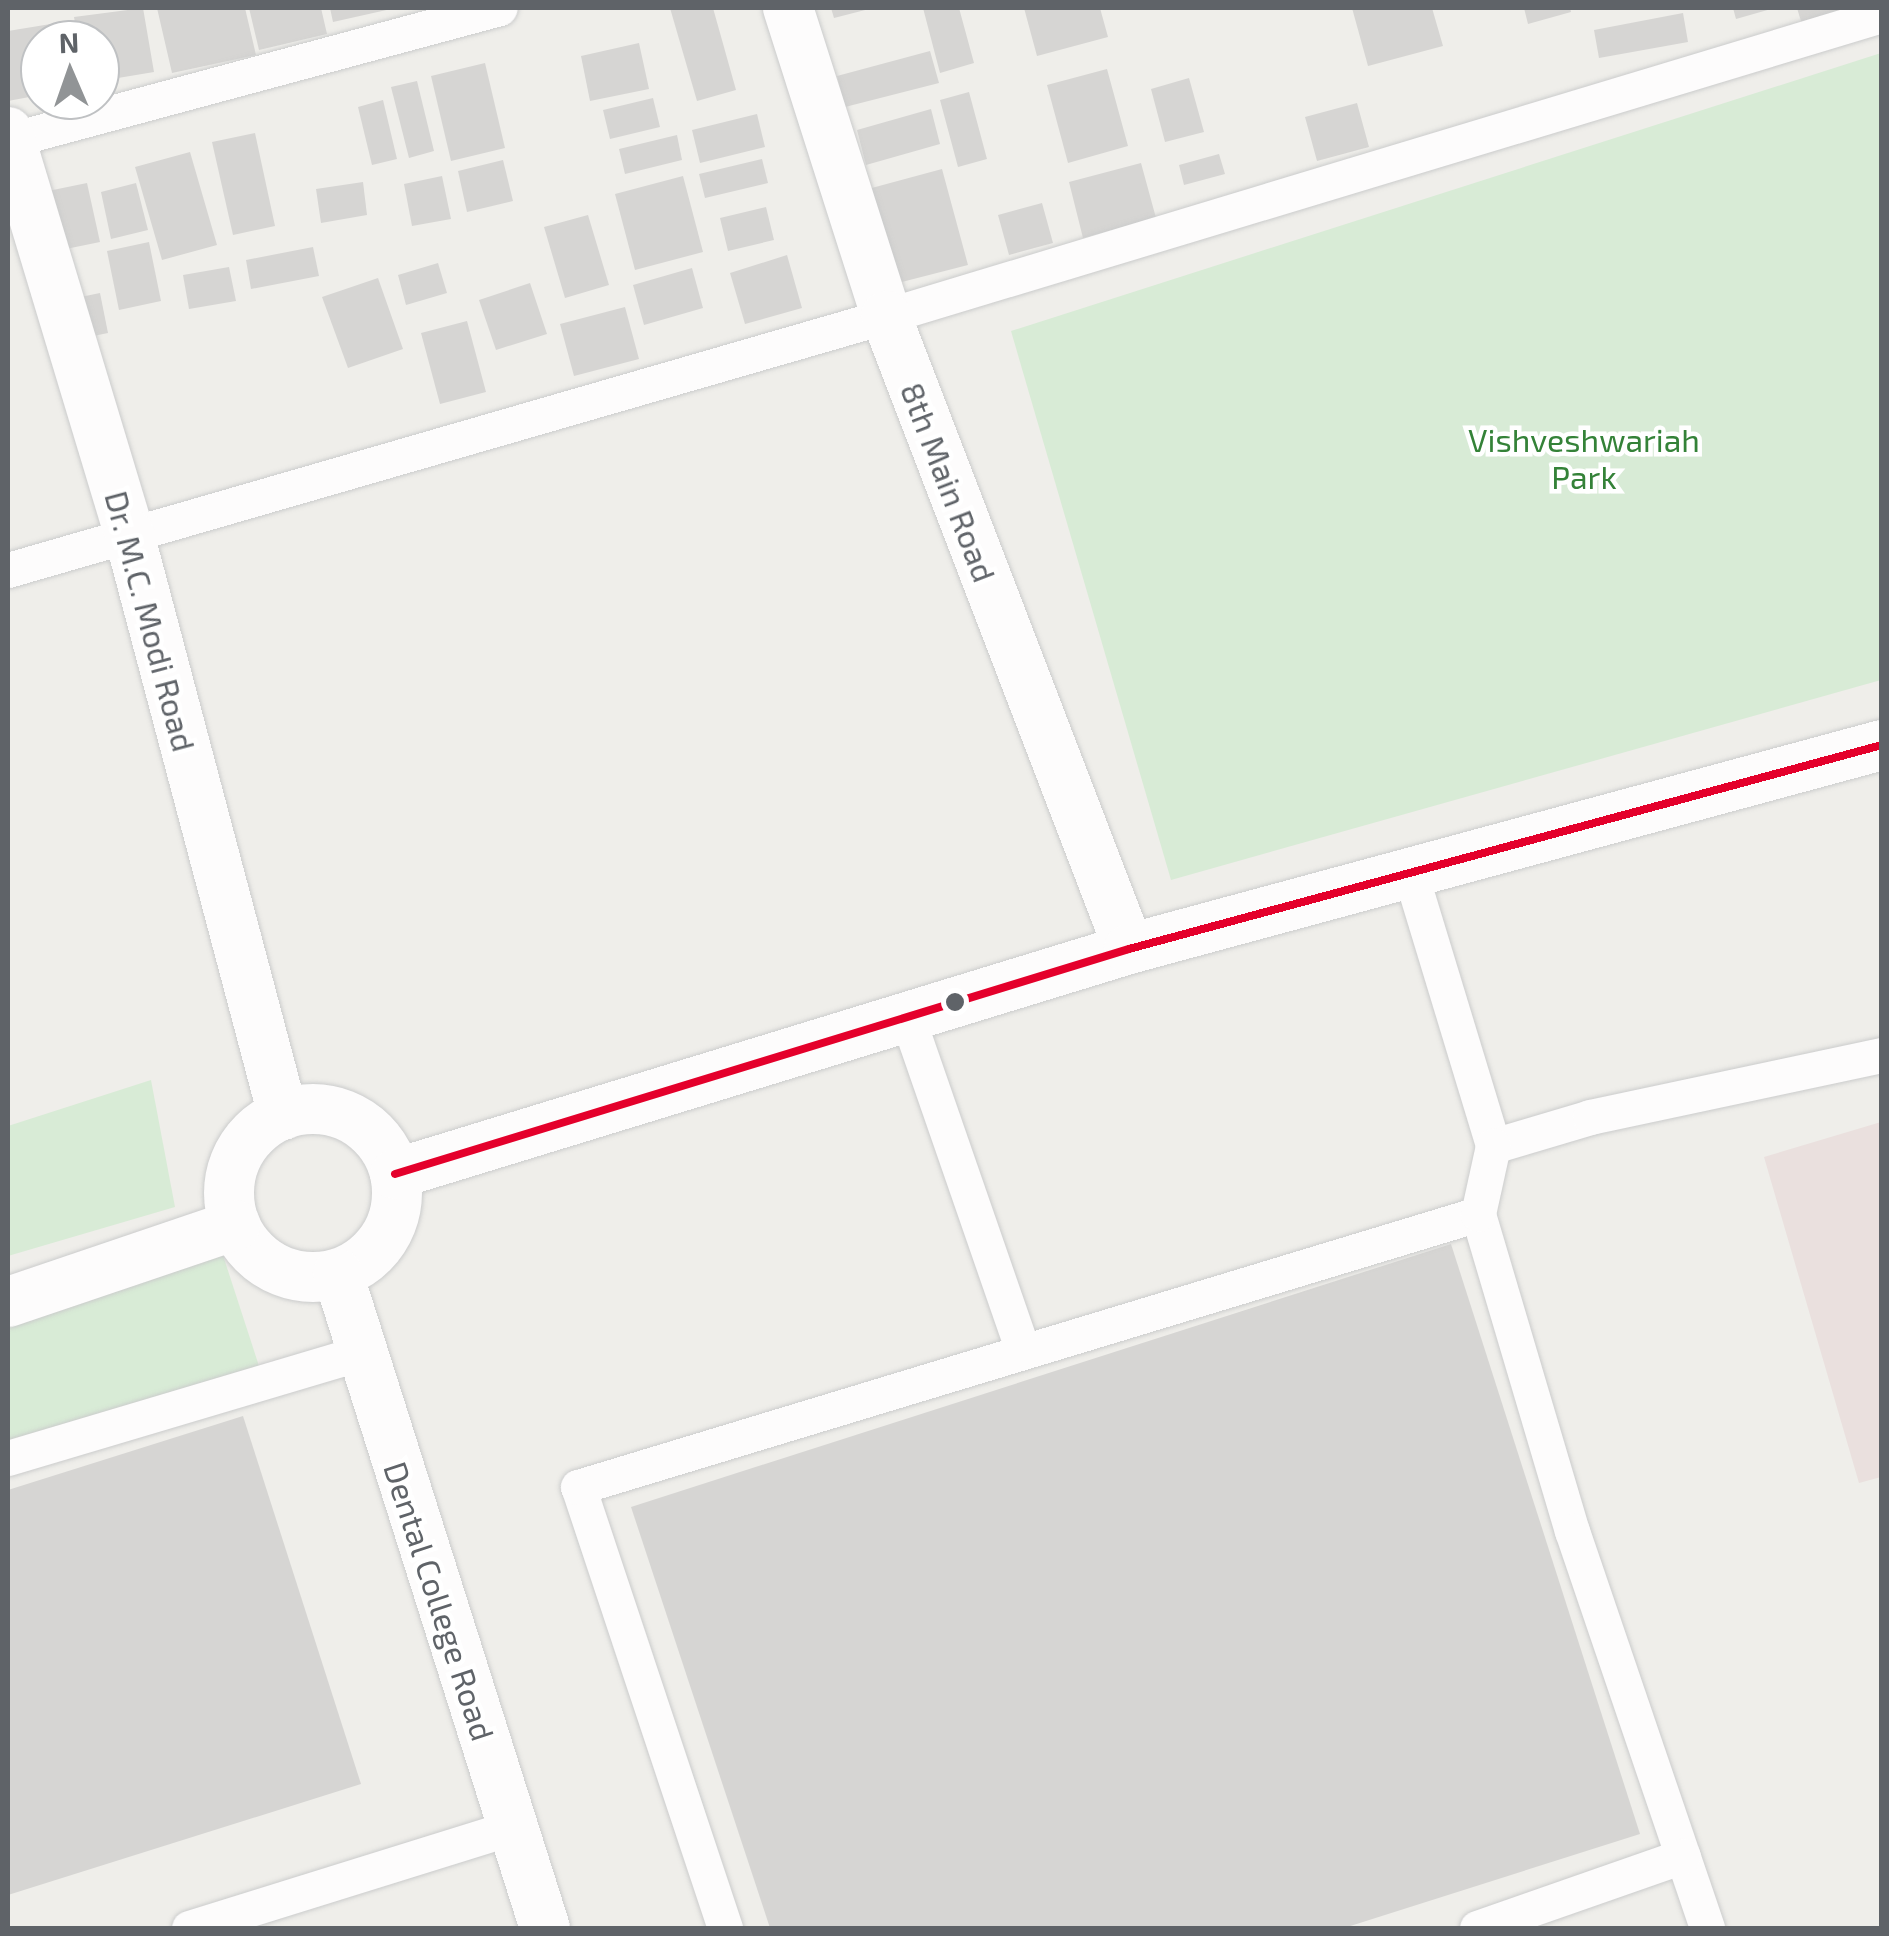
<!DOCTYPE html>
<html>
<head>
<meta charset="utf-8">
<style>
	body { margin:0 }
	#map { position:relative; width:1889px; height:1936px; overflow:hidden; background:#efeeea; font-family:"Exo 2",sans-serif }
	div>[style] { position:absolute }
	.medical>* { inset:0; background:#eae0de }
	.green>* { inset:0; background:#d8ebd6 }
	.building>* { inset:0; background:#d6d5d3 }
	.roads { filter:drop-shadow(0 0 2px #cbcccc) drop-shadow(0 0 2px #cbcccc) }
	.street>* { height:35px; margin:-17.5px; padding:0 17.5px; transform-origin:17.5px; border-radius:17.5px; background:#fdfcfc }
	.secondary>* { height:50px; margin:-25px; padding:0 25px; transform-origin:25px; border-radius:25px; background:#fdfcfc }
	.secondary>.ring { margin:-25px; padding:0; box-sizing:content-box; background:none; border:50px solid #fdfcfc; border-radius:50% }
	.bus-1>* { height:8px; margin:-4px; padding:0 4px; transform-origin:4px; border-radius:4px; background:#e4002b }
	.dots>* { width:28px; height:28px; translate:-50% -50%; box-sizing:border-box; border:5px solid #fff; border-radius:50% }
	span { translate:-50% -50%; white-space:nowrap; text-align:center; line-height:1.15; -webkit-text-stroke:9px #fff; paint-order:stroke }
	.park-label { font-size:32px; color:#348238 }
	.street-label { font-size:32px; color:#5f6368 }
	.frame { position:absolute; inset:0; border:10px solid #5f6368; pointer-events:none }
	.north { position:absolute; left:20px; top:20px; width:100px; height:100px; box-sizing:border-box; background:#fff; border:2px solid #bfc1c3; border-radius:50%; rotate:358deg; font-size:28px; font-weight:700; line-height:40px; text-align:center; color:#5f6368 }
	.north::after { content:''; display:block; margin:auto; width:35px; height:45px; background:#919496; clip-path:polygon(50% 0,100% 100%,50% 72%,0 100%) }
</style>
</head>
<body>
<div id="map">
	<div class="medical">
		<i style="clip-path:polygon(1881px 1122px,1881px 1477px,1859px 1483px,1764px 1157px)"></i>
	</div>
	<div class="green">
		<i style="clip-path:polygon(1881px 53px,1881px 680px,1171px 880px,1011px 331px)"></i>
		<i style="clip-path:polygon(151px 1080px,175px 1207px,8px 1256px,8px 1126px)"></i>
		<i style="clip-path:polygon(219px 1243px,259px 1366px,8px 1442px,8px 1304px)"></i>
	</div>
	<div class="building">
		<i style="clip-path:polygon(143px 8px,154px 72px,100px 81px,100px 40px,78px 40px,74px 17px)"></i>
		<i style="clip-path:polygon(157px 8px,245px 8px,256px 55px,172px 73px)"></i>
		<i style="clip-path:polygon(249px 8px,321px 8px,327px 34px,259px 50px)"></i>
		<i style="clip-path:polygon(330px 8px,391px 8px,391px 9px,333px 22px)"></i>
		<i style="clip-path:polygon(670px 8px,713px 8px,736px 90px,697px 101px)"></i>
		<i style="clip-path:polygon(831px 8px,869px 8px,869px 9px,834px 18px)"></i>
		<i style="clip-path:polygon(923px 8px,959px 8px,974px 63px,940px 73px)"></i>
		<i style="clip-path:polygon(1024px 8px,1100px 8px,1108px 37px,1037px 56px)"></i>
		<i style="clip-path:polygon(1352px 8px,1432px 8px,1443px 46px,1368px 66px)"></i>
		<i style="clip-path:polygon(1524px 8px,1570px 8px,1571px 12px,1528px 24px)"></i>
		<i style="clip-path:polygon(1733px 8px,1770px 8px,1771px 9px,1736px 19px)"></i>
		<i style="clip-path:polygon(1797px 8px,1852px 8px,1804px 31px)"></i>
		<i style="clip-path:polygon(1683px 13px,1688px 42px,1599px 58px,1594px 30px)"></i>
		<i style="clip-path:polygon(69px 21px,73px 40px,40px 40px,40px 95px,8px 101px,8px 31px)"></i>
		<i style="clip-path:polygon(639px 43px,649px 89px,590px 101px,581px 56px)"></i>
		<i style="clip-path:polygon(930px 51px,939px 83px,845px 107px,837px 76px)"></i>
		<i style="clip-path:polygon(485px 63px,505px 148px,451px 161px,431px 76px)"></i>
		<i style="clip-path:polygon(1107px 69px,1128px 146px,1068px 163px,1047px 85px)"></i>
		<i style="clip-path:polygon(1189px 78px,1204px 132px,1165px 142px,1151px 89px)"></i>
		<i style="clip-path:polygon(417px 81px,434px 151px,409px 158px,391px 87px)"></i>
		<i style="clip-path:polygon(969px 92px,987px 159px,958px 167px,940px 100px)"></i>
		<i style="clip-path:polygon(653px 98px,660px 127px,610px 139px,603px 110px)"></i>
		<i style="clip-path:polygon(383px 100px,397px 159px,372px 165px,358px 107px)"></i>
		<i style="clip-path:polygon(1357px 103px,1369px 147px,1317px 161px,1305px 117px)"></i>
		<i style="clip-path:polygon(931px 109px,940px 144px,866px 165px,857px 130px)"></i>
		<i style="clip-path:polygon(757px 114px,765px 147px,700px 163px,692px 130px)"></i>
		<i style="clip-path:polygon(255px 133px,275px 226px,233px 235px,212px 142px)"></i>
		<i style="clip-path:polygon(677px 135px,682px 160px,625px 174px,619px 149px)"></i>
		<i style="clip-path:polygon(190px 152px,217px 245px,162px 260px,135px 167px)"></i>
		<i style="clip-path:polygon(1219px 154px,1225px 174px,1184px 185px,1179px 165px)"></i>
		<i style="clip-path:polygon(762px 159px,768px 183px,705px 198px,699px 174px)"></i>
		<i style="clip-path:polygon(503px 160px,513px 201px,467px 212px,458px 171px)"></i>
		<i style="clip-path:polygon(1141px 163px,1156px 218px,1083px 238px,1069px 182px)"></i>
		<i style="clip-path:polygon(942px 169px,968px 265px,894px 284px,868px 189px)"></i>
		<i style="clip-path:polygon(442px 176px,451px 219px,412px 226px,404px 184px)"></i>
		<i style="clip-path:polygon(683px 176px,703px 252px,635px 270px,615px 194px)"></i>
		<i style="clip-path:polygon(363px 182px,367px 215px,321px 223px,316px 189px)"></i>
		<i style="clip-path:polygon(87px 183px,100px 242px,61px 250px,48px 191px)"></i>
		<i style="clip-path:polygon(136px 183px,148px 230px,111px 239px,101px 192px)"></i>
		<i style="clip-path:polygon(1042px 203px,1053px 243px,1009px 255px,998px 215px)"></i>
		<i style="clip-path:polygon(766px 207px,774px 240px,728px 251px,720px 218px)"></i>
		<i style="clip-path:polygon(588px 215px,609px 285px,565px 298px,544px 227px)"></i>
		<i style="clip-path:polygon(149px 242px,161px 301px,119px 310px,107px 251px)"></i>
		<i style="clip-path:polygon(313px 247px,319px 276px,251px 289px,246px 260px)"></i>
		<i style="clip-path:polygon(787px 255px,802px 308px,745px 324px,730px 273px)"></i>
		<i style="clip-path:polygon(438px 263px,447px 293px,406px 305px,398px 275px)"></i>
		<i style="clip-path:polygon(229px 267px,236px 301px,189px 309px,183px 275px)"></i>
		<i style="clip-path:polygon(692px 268px,703px 308px,644px 325px,633px 285px)"></i>
		<i style="clip-path:polygon(378px 278px,403px 349px,348px 368px,322px 297px)"></i>
		<i style="clip-path:polygon(530px 283px,547px 334px,496px 350px,479px 300px)"></i>
		<i style="clip-path:polygon(100px 293px,108px 333px,74px 340px,66px 300px)"></i>
		<i style="clip-path:polygon(625px 307px,639px 359px,574px 376px,560px 324px)"></i>
		<i style="clip-path:polygon(467px 321px,486px 392px,440px 404px,421px 333px)"></i>
		<i style="clip-path:polygon(1451px 1244px,1640px 1834px,1344px 1928px,770px 1928px,631px 1507px)"></i>
		<i style="clip-path:polygon(243px 1416px,361px 1784px,8px 1895px,8px 1490px)"></i>
	</div>
	<div class="roads">
		<div class="street">
			<i style="left:10px;top:140px;width:507px;rotate:-15.08deg"></i>
			<i style="left:8px;top:570px;width:914px;rotate:-16.13deg"></i>
			<i style="left:886px;top:316px;width:1040px;rotate:-16.82deg"></i>
			<i style="left:1410px;top:872px;width:286px;rotate:73.1deg"></i>
			<i style="left:1493px;top:1146px;width:101px;rotate:-16.6deg"></i>
			<i style="left:1590px;top:1117px;width:299px;rotate:-12deg"></i>
			<i style="left:908px;top:1019px;width:348px;rotate:70.9deg"></i>
			<i style="left:1478px;top:1214px;width:331px;rotate:73.5deg"></i>
			<i style="left:1572px;top:1531px;width:419px;rotate:71.2deg"></i>
			<i style="left:8px;top:1458px;width:368px;rotate:-16.6deg"></i>
			<i style="left:189px;top:1928px;width:339px;rotate:-17.3deg"></i>
			<i style="left:725px;top:1928px;width:465px;rotate:-108.4deg"></i>
			<i style="left:578px;top:1487px;width:940px;rotate:-16.87deg"></i>
			<i style="left:1478px;top:1214px;width:70px;rotate:-77.6deg"></i>
			<i style="left:1477px;top:1928px;width:218px;rotate:-19.3deg"></i>
		</div>
		<div class="secondary">
			<i style="left:788px;top:8px;width:323px;rotate:72.3deg"></i>
			<i style="left:886px;top:316px;width:678px;rotate:69deg"></i>
			<i style="left:8px;top:132px;width:420px;rotate:73.2deg"></i>
			<i style="left:129px;top:534px;width:601px;rotate:75.15deg"></i>
			<i class="ring" style="left:229px;top:1109px;width:118px;height:118px"></i>
			<i style="left:395px;top:1174px;width:768px;rotate:-17.04deg"></i>
			<i style="left:1129px;top:949px;width:780px;rotate:-15.16deg"></i>
			<i style="left:338px;top:1274px;width:686px;rotate:72.44deg"></i>
			<i style="left:8px;top:1302px;width:240px;rotate:-18.7deg"></i>
		</div>
	</div>
	<div class="bus-1">
		<i style="left:395px;top:1174px;width:768px;rotate:-17.04deg"></i>
		<i style="left:1129px;top:949px;width:780px;rotate:-15.16deg"></i>
	</div>
	<div class="dots">
		<i style="left:955px;top:1002px;background:#5f6368"></i>
	</div>
	<div class="park-label">
		<span style="left:1584px;top:458px">Vishveshwariah<br>Park</span>
	</div>
	<div class="street-label">
		<span style="left:949px;top:482px;rotate:69deg">8th Main Road</span>
		<span style="left:151px;top:621px;rotate:75deg">Dr. M.C. Modi Road</span>
		<span style="left:440px;top:1601px;rotate:72deg">Dental College Road</span>
	</div>
	<div class="frame"></div>
	<div class="north">N</div>
</div>
</body>
</html>
